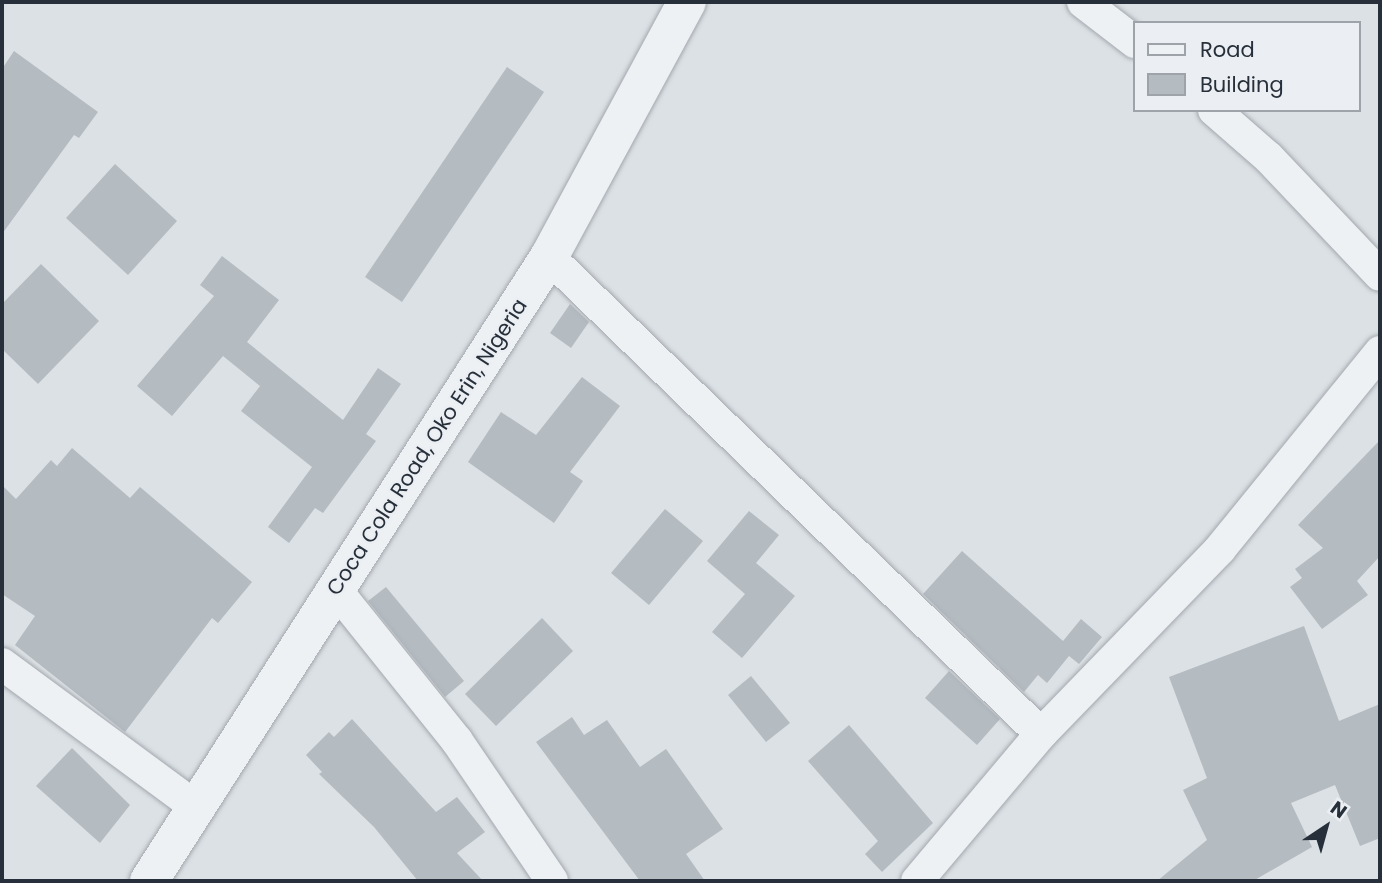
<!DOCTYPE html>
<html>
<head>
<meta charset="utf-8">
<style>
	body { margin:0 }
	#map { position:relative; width:1382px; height:883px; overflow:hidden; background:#dce1e5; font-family:Poppins,sans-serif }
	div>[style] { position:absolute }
	.building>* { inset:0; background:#b4bbc1 }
	.roads { filter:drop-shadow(0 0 2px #a2a8ae) drop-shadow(0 0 2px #a2a8ae) }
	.minor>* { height:32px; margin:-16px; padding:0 16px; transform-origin:16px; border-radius:16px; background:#eef1f4 }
	.tertiary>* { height:38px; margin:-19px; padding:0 19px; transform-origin:19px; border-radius:19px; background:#eef1f4 }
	span { translate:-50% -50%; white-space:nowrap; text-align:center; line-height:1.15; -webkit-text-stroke:5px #ebeff3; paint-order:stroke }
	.street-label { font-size:21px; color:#27303a }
	.frame { position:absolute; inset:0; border:4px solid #27303a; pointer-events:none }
	.legend { position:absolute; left:1133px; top:21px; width:228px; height:91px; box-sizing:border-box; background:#ebeff3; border:2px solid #9da3a9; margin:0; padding:9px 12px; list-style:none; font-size:21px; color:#27303a }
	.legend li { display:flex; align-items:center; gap:14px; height:35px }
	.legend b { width:35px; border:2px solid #9da3a9 }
	.north { position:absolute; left:1291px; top:792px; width:70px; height:70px; -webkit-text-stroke:5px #ebeff3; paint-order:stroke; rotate:36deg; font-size:19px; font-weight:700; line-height:28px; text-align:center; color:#27303a }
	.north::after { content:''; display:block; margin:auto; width:24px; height:32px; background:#27303a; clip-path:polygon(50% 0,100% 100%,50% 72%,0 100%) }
</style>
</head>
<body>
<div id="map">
	<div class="building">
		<i style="clip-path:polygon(14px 51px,98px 112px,79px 138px,74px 135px,2px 234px,2px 69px)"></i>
		<i style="clip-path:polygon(507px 67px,544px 92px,402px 302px,365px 277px)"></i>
		<i style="clip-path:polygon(115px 164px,177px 221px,128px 275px,66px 218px)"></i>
		<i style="clip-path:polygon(222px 256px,279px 300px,247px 342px,343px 420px,378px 368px,401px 384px,366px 434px,376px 441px,323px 513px,315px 508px,289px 543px,268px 527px,312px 467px,241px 411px,260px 386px,223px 356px,172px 416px,137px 386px,214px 296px,200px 285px)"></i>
		<i style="clip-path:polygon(41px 264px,99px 321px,38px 384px,2px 349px,2px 304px)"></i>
		<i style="clip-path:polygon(570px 304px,589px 322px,571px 348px,550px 333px)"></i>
		<i style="clip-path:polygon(582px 377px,620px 406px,570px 472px,583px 481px,554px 523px,468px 462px,501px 412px,536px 435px)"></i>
		<i style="clip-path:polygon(1380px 440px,1380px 556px,1357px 581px,1368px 595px,1322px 629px,1290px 587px,1302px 578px,1295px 569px,1323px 548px,1298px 525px)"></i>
		<i style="clip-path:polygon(72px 448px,130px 498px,140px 487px,252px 582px,218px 623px,212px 618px,125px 732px,15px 645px,35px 616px,2px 594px,2px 485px,16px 499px,51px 460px,57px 466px)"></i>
		<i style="clip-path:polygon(665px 509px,703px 541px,649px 605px,611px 573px)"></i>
		<i style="clip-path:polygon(749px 511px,779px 535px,756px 563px,795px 596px,742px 658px,712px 632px,745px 594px,707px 561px)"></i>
		<i style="clip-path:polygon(962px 551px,1063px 641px,1081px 619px,1102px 637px,1079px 664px,1069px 656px,1047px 683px,1038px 675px,1024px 692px,923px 594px)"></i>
		<i style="clip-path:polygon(386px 587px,464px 681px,445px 697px,368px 601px)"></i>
		<i style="clip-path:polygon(542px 618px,573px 651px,496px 726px,465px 694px)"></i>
		<i style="clip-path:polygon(1304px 626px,1339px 721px,1380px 704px,1380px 838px,1360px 846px,1335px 785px,1291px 803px,1312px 847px,1253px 881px,1157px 881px,1207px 840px,1183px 790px,1207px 778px,1169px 677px)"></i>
		<i style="clip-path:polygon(949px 671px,1000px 719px,977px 745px,925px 698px)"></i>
		<i style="clip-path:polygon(751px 676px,790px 723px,766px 742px,728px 695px)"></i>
		<i style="clip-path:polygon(572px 717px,584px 735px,607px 720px,640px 767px,666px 749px,723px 829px,686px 854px,705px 881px,640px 881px,536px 742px)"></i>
		<i style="clip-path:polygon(352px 719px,436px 812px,457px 797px,485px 832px,457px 853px,483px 881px,418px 881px,374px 827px,319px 774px,322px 772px,306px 755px,329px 732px,334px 737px)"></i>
		<i style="clip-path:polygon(849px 725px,933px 823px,882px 872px,865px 854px,878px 841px,808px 761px)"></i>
		<i style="clip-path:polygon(72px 748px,130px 805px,100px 843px,36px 786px)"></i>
	</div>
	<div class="roads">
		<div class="minor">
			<i style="left:1083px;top:2px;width:66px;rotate:37.6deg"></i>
			<i style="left:1214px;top:110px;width:73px;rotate:41.1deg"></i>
			<i style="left:1269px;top:158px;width:161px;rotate:46.5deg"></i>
			<i style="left:549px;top:257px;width:685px;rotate:44.11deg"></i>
			<i style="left:336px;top:590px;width:193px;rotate:51.3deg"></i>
			<i style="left:457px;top:741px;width:169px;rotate:55.8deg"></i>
			<i style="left:2px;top:664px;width:242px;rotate:36.4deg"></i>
			<i style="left:917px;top:881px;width:192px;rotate:-49.9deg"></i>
			<i style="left:1041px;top:734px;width:257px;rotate:-45.9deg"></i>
			<i style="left:1220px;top:549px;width:254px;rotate:-50.9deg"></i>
		</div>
		<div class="tertiary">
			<i style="left:149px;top:881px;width:741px;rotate:-57.34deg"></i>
			<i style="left:549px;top:257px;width:290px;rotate:-61.6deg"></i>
		</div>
	</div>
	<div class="street-label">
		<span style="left:427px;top:447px;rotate:-57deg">Coca Cola Road, Oko Erin, Nigeria</span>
	</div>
	<div class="frame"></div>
	<ul class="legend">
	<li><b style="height:9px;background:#eef1f4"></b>Road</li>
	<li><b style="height:19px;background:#b4bbc1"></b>Building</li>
	</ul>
	<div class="north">N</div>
</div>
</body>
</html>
